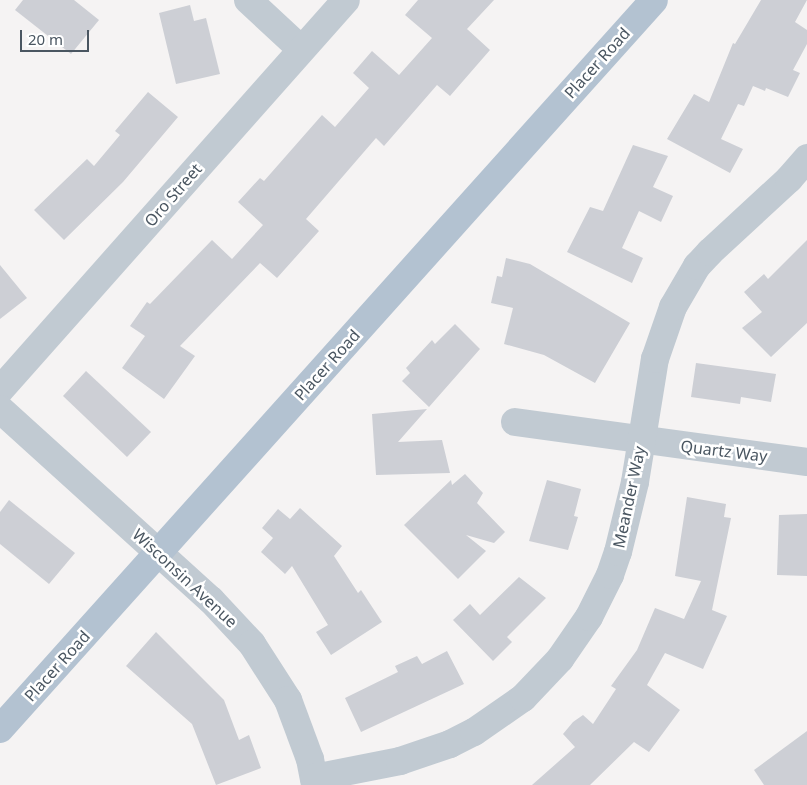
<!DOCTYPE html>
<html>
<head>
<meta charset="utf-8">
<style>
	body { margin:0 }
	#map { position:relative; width:807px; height:785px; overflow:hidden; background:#f5f3f3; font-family:"Noto Sans",sans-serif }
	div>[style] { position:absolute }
	.building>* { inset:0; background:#cdcfd5 }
	.minor>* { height:28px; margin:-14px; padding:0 14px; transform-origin:14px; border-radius:14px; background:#c1cad2 }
	.major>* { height:28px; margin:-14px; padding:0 14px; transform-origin:14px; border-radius:14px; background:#b3c2d1 }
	span { translate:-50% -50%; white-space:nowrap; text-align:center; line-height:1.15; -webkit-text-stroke:5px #fff; paint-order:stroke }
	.street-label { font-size:16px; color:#4a5661 }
	.scale { position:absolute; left:20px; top:30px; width:69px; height:22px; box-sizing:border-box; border:2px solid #4a5661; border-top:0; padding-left:6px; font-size:15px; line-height:18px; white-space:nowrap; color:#4a5661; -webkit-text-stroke:4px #fff; paint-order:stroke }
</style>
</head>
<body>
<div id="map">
	<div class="building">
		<i style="clip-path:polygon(23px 0,74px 0,99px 20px,71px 54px,15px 10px)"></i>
		<i style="clip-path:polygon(418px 0,494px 0,467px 29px,490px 50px,450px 96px,437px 85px,384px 146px,376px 138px,306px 219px,319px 231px,277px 278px,260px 263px,180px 346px,195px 356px,164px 399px,122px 368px,145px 336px,130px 326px,147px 302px,150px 304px,212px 240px,232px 259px,263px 225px,238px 202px,260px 178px,264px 181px,322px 115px,335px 127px,369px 88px,353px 73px,372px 51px,399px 75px,432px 38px,405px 15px)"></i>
		<i style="clip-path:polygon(761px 0,807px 0,795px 22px,807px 30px,807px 44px,793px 70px,800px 73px,788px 97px,766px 88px,765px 91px,753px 86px,744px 106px,738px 104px,721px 139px,743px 149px,730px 173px,667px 139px,694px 94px,709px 102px,733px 43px,735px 44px)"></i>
		<i style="clip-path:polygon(190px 5px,194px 21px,206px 18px,220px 74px,176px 84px,159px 13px)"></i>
		<i style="clip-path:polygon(148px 92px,178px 117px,123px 182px,64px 240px,34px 210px,87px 159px,94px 166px,120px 135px,115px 131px)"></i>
		<i style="clip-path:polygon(633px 145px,668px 156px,653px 187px,673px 196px,661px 222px,639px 211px,622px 248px,643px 258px,632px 283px,567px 252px,590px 207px,603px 211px)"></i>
		<i style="clip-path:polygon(807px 240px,807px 323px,771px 357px,742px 328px,762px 312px,744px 292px,764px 274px,768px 279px)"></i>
		<i style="clip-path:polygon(506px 258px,530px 264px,630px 323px,595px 383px,544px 355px,504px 344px,513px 308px,491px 303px,497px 276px,502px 277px)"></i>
		<i style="clip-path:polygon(0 265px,27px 298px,0 319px)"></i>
		<i style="clip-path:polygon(455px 324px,480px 349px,429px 407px,402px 381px,410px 373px,406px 368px,432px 340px,435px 344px)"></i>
		<i style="clip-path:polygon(696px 363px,776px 374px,771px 402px,741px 397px,740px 404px,691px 397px)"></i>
		<i style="clip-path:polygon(86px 371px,151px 432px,127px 457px,63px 396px)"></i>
		<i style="clip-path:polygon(427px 409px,398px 442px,442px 440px,450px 473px,376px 475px,372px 414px)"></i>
		<i style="clip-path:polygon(465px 474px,483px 493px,477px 503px,505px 532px,494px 543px,466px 535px,486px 551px,458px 579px,404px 525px,451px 480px,452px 485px)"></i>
		<i style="clip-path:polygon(547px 480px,581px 489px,574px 516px,578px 517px,568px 550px,529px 541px)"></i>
		<i style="clip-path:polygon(687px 497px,726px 504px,724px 517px,731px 518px,712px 610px,727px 616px,703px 669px,665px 653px,647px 685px,680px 710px,649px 752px,634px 742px,590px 785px,532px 785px,575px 747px,563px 734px,573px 722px,583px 715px,593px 724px,616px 689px,611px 686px,637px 650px,655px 608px,684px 619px,701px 581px,675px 576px)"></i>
		<i style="clip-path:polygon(9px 500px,75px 553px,49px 584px,0 544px,0 512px)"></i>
		<i style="clip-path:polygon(300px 508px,342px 546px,334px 556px,358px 593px,361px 590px,382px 622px,331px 655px,316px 632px,328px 625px,292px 566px,285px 574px,261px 552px,273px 538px,262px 528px,278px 509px,290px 519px)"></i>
		<i style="clip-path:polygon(807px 514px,807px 576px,777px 575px,779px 515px)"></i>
		<i style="clip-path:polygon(519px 577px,546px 598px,507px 637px,512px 642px,493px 661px,453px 620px,470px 604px,480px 615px)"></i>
		<i style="clip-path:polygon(156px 632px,224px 700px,239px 740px,249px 735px,261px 768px,216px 785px,192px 724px,126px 666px)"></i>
		<i style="clip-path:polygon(447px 651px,464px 684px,361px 732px,345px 698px,398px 672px,395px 666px,417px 656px,422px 664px)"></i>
		<i style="clip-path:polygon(807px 731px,807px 785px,764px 785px,754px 770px)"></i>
	</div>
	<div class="minor">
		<i style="left:248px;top:0;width:72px;rotate:42.8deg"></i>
		<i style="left:0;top:390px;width:521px;rotate:-48.42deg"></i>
		<i style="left:0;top:409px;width:285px;rotate:42.2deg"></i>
		<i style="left:211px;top:600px;width:60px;rotate:47deg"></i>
		<i style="left:252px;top:644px;width:67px;rotate:57.3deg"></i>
		<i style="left:288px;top:700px;width:63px;rotate:69.6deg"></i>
		<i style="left:310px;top:759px;width:26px;rotate:79deg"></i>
		<i style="left:515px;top:422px;width:295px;rotate:7.8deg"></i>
		<i style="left:314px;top:778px;width:88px;rotate:-11.2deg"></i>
		<i style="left:400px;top:761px;width:53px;rotate:-18.8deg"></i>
		<i style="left:450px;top:744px;width:27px;rotate:-27deg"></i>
		<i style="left:474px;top:732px;width:60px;rotate:-34.8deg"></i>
		<i style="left:523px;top:698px;width:54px;rotate:-46.5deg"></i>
		<i style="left:560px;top:659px;width:51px;rotate:-55.4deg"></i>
		<i style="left:589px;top:617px;width:47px;rotate:-63.4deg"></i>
		<i style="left:610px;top:575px;width:24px;rotate:-71deg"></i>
		<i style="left:618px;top:552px;width:72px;rotate:-76.3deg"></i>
		<i style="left:635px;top:482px;width:125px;rotate:-80.8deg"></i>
		<i style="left:655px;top:359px;width:55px;rotate:-70.9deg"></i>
		<i style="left:673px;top:307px;width:48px;rotate:-59.7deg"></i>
		<i style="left:697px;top:266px;width:19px;rotate:-47deg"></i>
		<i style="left:710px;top:252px;width:108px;rotate:-42.7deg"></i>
		<i style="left:789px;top:179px;width:28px;rotate:-49deg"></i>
	</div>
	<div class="major">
		<i style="left:0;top:729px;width:979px;rotate:-48.1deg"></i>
	</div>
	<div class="street-label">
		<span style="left:597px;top:63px;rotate:-48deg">Placer Road</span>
		<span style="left:173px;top:195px;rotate:-49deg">Oro Street</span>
		<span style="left:327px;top:365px;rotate:-48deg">Placer Road</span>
		<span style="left:724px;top:451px;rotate:7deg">Quartz Way</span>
		<span style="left:629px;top:497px;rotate:-78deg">Meander Way</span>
		<span style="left:185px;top:578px;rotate:43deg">Wisconsin Avenue</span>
		<span style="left:57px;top:666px;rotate:-48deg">Placer Road</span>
	</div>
	<div class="scale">20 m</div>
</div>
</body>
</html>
